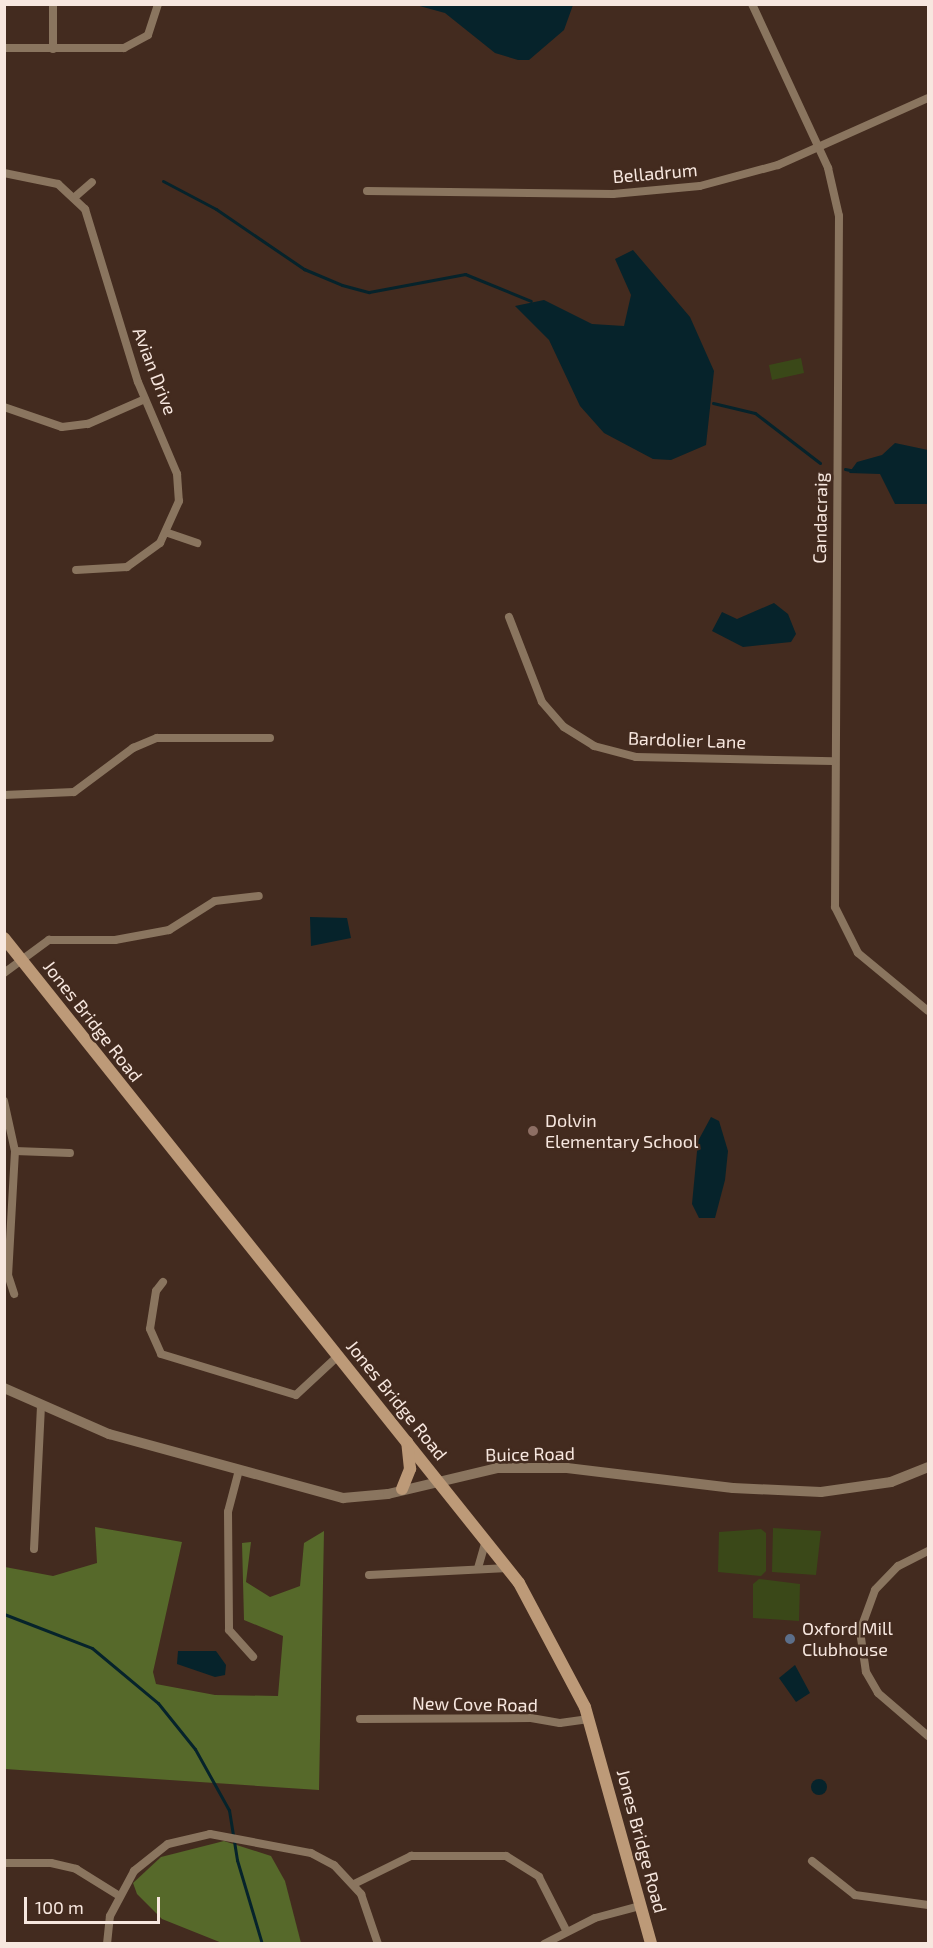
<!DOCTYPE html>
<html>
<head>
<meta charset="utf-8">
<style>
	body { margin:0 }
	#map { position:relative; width:933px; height:1948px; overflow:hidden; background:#432b1f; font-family:"Exo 2",sans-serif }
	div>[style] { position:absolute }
	.green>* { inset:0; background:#3a4818 }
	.forest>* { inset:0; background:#56692a }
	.water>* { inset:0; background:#06232b }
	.round { border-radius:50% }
	.stream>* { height:3px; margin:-1.5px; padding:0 1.5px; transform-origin:1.5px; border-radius:1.5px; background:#06232b }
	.minor>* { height:8px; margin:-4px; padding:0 4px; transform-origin:4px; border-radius:4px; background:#8a755f }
	.tertiary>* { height:10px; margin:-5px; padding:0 5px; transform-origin:5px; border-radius:5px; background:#8a755f }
	.secondary>* { height:12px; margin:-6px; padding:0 6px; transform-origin:6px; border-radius:6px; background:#bd9a78 }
	.dots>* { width:16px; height:16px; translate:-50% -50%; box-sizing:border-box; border:3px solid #432b1f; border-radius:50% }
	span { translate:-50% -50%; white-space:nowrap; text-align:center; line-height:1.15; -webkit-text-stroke:5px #432b1f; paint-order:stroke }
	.street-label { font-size:18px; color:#f7e7df }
	.poi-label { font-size:18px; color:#f7e7df }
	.left { translate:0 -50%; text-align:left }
	.frame { position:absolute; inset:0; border:6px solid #f7e7df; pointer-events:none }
	.scale { position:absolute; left:24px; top:1897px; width:136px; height:27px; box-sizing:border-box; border:3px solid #f7e7df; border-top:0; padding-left:8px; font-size:18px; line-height:21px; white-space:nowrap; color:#f7e7df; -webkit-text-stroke:4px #432b1f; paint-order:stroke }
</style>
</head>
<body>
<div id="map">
	<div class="green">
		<i style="clip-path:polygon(801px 358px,804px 373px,772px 380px,769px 365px)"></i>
		<i style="clip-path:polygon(773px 1528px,821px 1531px,816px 1575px,772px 1572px)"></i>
		<i style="clip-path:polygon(761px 1529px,766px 1533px,766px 1571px,761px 1576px,718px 1572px,719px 1532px)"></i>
		<i style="clip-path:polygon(759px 1579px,800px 1584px,799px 1621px,753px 1618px,753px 1584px)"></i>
	</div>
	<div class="forest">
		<i style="clip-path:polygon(95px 1527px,182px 1542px,153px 1672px,156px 1684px,215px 1695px,278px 1696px,283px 1636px,244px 1620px,242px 1543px,251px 1542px,246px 1582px,270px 1597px,300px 1586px,304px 1543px,324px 1531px,319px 1790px,5px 1769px,5px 1567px,53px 1576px,97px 1563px)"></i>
		<i style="clip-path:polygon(224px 1841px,271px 1856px,285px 1881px,301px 1943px,222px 1943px,162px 1919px,137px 1894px,133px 1883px,161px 1857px)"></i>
	</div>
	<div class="water">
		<i style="clip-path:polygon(416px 5px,573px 4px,573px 5px,564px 30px,529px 60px,518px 60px,495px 53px,445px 13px)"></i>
		<i style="clip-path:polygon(633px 250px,690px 317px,714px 371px,706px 445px,671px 460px,653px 459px,604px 433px,580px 406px,549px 340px,515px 306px,544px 300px,592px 324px,624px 326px,631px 295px,615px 259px)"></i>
		<i style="clip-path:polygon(895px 443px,928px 450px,928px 504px,895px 504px,880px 474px,849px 473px,857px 462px,882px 455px)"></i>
		<i style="clip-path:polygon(774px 603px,788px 614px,796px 634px,791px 642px,743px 647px,712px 631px,722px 612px,737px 619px)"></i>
		<i style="clip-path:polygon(310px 917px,347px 918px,351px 938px,311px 946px)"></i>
		<i style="clip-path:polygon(711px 1117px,719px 1121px,728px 1151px,725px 1180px,715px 1218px,699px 1218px,692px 1204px,698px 1141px)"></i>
		<i style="clip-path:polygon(178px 1651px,216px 1651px,226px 1665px,225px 1675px,215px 1677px,177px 1664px)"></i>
		<i style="clip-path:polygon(795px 1665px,810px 1693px,796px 1702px,779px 1678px)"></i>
		<i class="round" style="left:811px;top:1779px;width:16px;height:16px"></i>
	</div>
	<div class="stream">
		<i style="left:163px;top:181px;width:60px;rotate:27.8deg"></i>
		<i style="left:216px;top:209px;width:107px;rotate:34.3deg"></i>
		<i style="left:304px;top:269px;width:41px;rotate:22.8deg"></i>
		<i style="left:342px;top:285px;width:28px;rotate:15deg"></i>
		<i style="left:369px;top:292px;width:98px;rotate:-10.6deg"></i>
		<i style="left:465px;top:274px;width:71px;rotate:22.2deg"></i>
		<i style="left:713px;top:403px;width:43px;rotate:13.4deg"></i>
		<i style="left:755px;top:413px;width:82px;rotate:37.6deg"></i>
		<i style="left:845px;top:469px;width:10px;rotate:11deg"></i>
		<i style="left:4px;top:1614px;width:94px;rotate:21.1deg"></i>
		<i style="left:92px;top:1648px;width:86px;rotate:39.8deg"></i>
		<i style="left:158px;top:1703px;width:59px;rotate:51.2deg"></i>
		<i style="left:195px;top:1749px;width:70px;rotate:60.9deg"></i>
		<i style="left:229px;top:1810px;width:51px;rotate:80.9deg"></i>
		<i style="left:237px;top:1860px;width:88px;rotate:73.4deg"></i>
	</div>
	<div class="minor">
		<i style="left:752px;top:4px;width:181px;rotate:65.1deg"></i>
		<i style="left:828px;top:168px;width:49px;rotate:77.1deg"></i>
		<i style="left:839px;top:216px;width:691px;rotate:90.33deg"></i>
		<i style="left:835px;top:907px;width:51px;rotate:63.4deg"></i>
		<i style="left:858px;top:953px;width:91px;rotate:39.6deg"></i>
		<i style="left:4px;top:48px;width:120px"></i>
		<i style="left:124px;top:48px;width:27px;rotate:-28deg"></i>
		<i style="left:148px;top:35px;width:33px;rotate:-72deg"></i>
		<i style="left:53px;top:49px;width:45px;rotate:-90deg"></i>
		<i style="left:4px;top:173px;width:55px;rotate:11.5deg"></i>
		<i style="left:58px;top:184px;width:37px;rotate:43deg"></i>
		<i style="left:85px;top:209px;width:181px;rotate:73deg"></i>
		<i style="left:138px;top:382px;width:100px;rotate:67deg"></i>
		<i style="left:177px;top:474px;width:27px;rotate:86deg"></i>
		<i style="left:179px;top:501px;width:46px;rotate:114.3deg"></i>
		<i style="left:160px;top:543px;width:41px;rotate:144deg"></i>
		<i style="left:127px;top:567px;width:51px;rotate:176.6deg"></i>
		<i style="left:367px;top:191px;width:246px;rotate:0.7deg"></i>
		<i style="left:613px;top:194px;width:87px;rotate:-5.3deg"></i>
		<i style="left:700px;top:186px;width:81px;rotate:-15.1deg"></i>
		<i style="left:778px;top:165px;width:164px;rotate:-24.1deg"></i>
		<i style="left:76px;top:196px;width:21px;rotate:-41deg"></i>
		<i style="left:4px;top:407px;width:61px;rotate:19deg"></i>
		<i style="left:62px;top:427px;width:26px;rotate:-7deg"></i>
		<i style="left:88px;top:424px;width:62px;rotate:-23.7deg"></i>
		<i style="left:168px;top:533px;width:31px;rotate:19deg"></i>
		<i style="left:509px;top:617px;width:91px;rotate:68.8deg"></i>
		<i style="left:542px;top:702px;width:33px;rotate:49deg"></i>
		<i style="left:564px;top:727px;width:36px;rotate:32deg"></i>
		<i style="left:594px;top:746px;width:43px;rotate:14.7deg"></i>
		<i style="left:636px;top:757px;width:197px;rotate:1.2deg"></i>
		<i style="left:4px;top:795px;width:70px;rotate:-2.5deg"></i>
		<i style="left:74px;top:792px;width:74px;rotate:-36.7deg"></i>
		<i style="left:133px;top:748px;width:26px;rotate:-23deg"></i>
		<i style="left:157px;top:738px;width:113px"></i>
		<i style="left:4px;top:973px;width:56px;rotate:-36.3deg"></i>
		<i style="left:49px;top:940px;width:66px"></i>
		<i style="left:115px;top:940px;width:55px;rotate:-10.5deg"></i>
		<i style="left:169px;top:930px;width:54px;rotate:-32.2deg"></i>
		<i style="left:215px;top:901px;width:44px;rotate:-6.5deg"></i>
		<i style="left:4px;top:1101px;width:51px;rotate:77.6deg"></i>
		<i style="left:15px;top:1151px;width:124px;rotate:93.2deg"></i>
		<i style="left:8px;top:1275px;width:20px;rotate:72deg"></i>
		<i style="left:15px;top:1151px;width:55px;rotate:2.1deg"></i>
		<i style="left:163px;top:1282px;width:11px;rotate:128deg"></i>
		<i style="left:156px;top:1291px;width:38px;rotate:99deg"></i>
		<i style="left:150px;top:1329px;width:27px;rotate:66deg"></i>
		<i style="left:161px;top:1354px;width:141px;rotate:16.9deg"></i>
		<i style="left:296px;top:1395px;width:57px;rotate:-42.9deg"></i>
		<i style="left:239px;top:1470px;width:43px;rotate:104.7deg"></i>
		<i style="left:228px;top:1512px;width:118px;rotate:89.5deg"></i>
		<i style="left:229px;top:1630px;width:36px;rotate:48deg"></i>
		<i style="left:34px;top:1549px;width:144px;rotate:-87.2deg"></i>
		<i style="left:928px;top:1551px;width:34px;rotate:153deg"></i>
		<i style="left:898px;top:1566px;width:33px;rotate:134deg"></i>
		<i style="left:875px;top:1590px;width:44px;rotate:110.1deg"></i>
		<i style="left:860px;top:1631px;width:41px;rotate:81.7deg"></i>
		<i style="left:866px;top:1672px;width:24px;rotate:60deg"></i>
		<i style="left:878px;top:1693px;width:66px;rotate:40.7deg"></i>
		<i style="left:478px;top:1568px;width:29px;rotate:-74deg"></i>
		<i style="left:369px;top:1575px;width:139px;rotate:-2.9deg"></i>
		<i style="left:360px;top:1719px;width:171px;rotate:-0.3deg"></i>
		<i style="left:531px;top:1718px;width:29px;rotate:10deg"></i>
		<i style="left:560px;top:1723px;width:29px;rotate:-8deg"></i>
		<i style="left:812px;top:1861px;width:55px;rotate:38.3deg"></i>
		<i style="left:855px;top:1895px;width:74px;rotate:7.8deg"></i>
		<i style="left:4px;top:1863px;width:47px"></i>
		<i style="left:51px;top:1863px;width:26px;rotate:13deg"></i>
		<i style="left:76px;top:1869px;width:49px;rotate:31.8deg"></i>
		<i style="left:354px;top:1884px;width:64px;rotate:-26.2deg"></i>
		<i style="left:411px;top:1856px;width:95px"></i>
		<i style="left:506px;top:1856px;width:39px;rotate:32deg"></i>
		<i style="left:539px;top:1877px;width:59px;rotate:63deg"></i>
		<i style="left:107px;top:1944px;width:28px;rotate:-84deg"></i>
		<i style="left:110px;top:1916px;width:51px;rotate:-61.9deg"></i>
		<i style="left:134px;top:1871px;width:43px;rotate:-38.5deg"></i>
		<i style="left:168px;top:1844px;width:43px;rotate:-13.4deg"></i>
		<i style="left:210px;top:1834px;width:103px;rotate:10.7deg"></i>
		<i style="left:311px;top:1853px;width:26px;rotate:28deg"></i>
		<i style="left:334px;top:1865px;width:40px;rotate:47deg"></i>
		<i style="left:361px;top:1894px;width:53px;rotate:71.2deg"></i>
		<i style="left:544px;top:1944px;width:57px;rotate:-27deg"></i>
		<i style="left:595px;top:1918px;width:47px;rotate:-14.9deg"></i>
	</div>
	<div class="tertiary">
		<i style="left:4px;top:1388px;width:115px;rotate:23.7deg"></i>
		<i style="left:109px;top:1434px;width:243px;rotate:15.3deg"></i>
		<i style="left:343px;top:1498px;width:45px;rotate:-5.1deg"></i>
		<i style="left:388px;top:1494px;width:112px;rotate:-13.4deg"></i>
		<i style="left:497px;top:1468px;width:70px"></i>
		<i style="left:567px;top:1468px;width:167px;rotate:6.9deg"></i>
		<i style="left:733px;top:1488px;width:88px;rotate:2.6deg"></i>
		<i style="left:821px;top:1492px;width:71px;rotate:-8.1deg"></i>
		<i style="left:891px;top:1482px;width:40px;rotate:-22deg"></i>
	</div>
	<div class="secondary">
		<i style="left:4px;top:938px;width:825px;rotate:51.39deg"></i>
		<i style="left:519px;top:1583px;width:140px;rotate:62deg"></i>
		<i style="left:585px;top:1707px;width:246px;rotate:74.4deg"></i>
		<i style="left:402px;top:1489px;width:22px;rotate:-68deg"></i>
		<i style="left:410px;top:1469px;width:27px;rotate:-96deg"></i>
	</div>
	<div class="dots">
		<i style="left:533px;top:1131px;background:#8d6e63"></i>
		<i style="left:790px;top:1639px;background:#5c6f8a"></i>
	</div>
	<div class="street-label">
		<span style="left:655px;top:173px;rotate:-5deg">Belladrum</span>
		<span style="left:155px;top:371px;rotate:69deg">Avian Drive</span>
		<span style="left:820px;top:518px;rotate:-89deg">Candacraig</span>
		<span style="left:687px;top:740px;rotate:2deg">Bardolier Lane</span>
		<span style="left:93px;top:1021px;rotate:52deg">Jones Bridge Road</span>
		<span style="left:397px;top:1400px;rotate:51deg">Jones Bridge Road</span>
		<span style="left:530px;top:1454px;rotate:-1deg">Buice Road</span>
		<span style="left:475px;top:1704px;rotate:1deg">New Cove Road</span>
		<span style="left:642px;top:1841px;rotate:75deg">Jones Bridge Road</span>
	</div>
	<div class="poi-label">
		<span class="left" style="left:545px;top:1131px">Dolvin<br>Elementary School</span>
		<span class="left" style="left:802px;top:1639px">Oxford Mill<br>Clubhouse</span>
	</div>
	<div class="frame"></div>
	<div class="scale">100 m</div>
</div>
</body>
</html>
